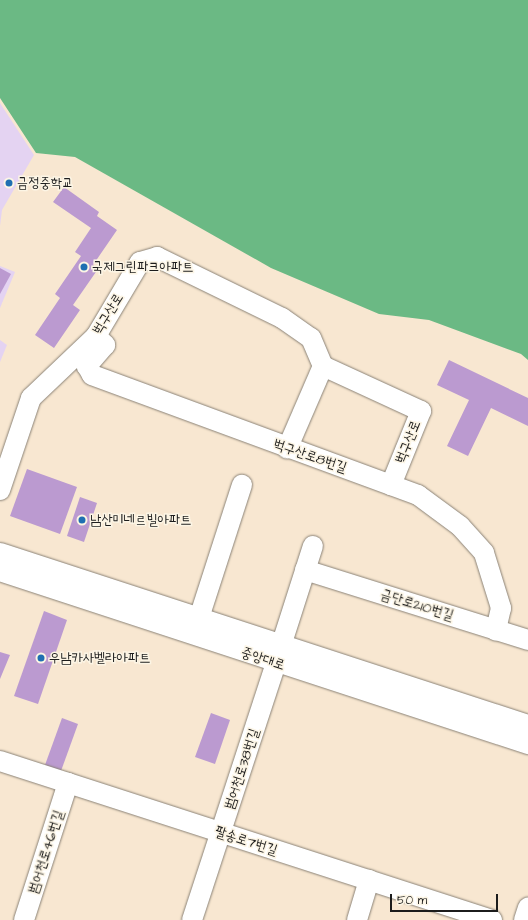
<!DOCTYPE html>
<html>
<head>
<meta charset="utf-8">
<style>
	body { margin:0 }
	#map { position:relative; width:528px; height:920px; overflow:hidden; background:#f8e7d1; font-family:"Architects Daughter","Poor Story",sans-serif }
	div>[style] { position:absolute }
	.built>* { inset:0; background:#e4d3f2 }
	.forest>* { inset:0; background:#6bb984 }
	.building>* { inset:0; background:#bb9ad0 }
	.roads { filter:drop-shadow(0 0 1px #8a8276) drop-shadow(0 0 1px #8a8276) }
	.minor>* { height:20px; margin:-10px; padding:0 10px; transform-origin:10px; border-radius:10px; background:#fff }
	.major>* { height:22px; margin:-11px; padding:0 11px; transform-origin:11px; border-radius:11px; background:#fff }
	.dots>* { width:11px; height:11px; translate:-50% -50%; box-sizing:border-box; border:2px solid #fcf5e5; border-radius:50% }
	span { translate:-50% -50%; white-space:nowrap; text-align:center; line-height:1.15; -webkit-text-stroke:3px #fcf5e5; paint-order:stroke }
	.poi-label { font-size:14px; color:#1c1c1c }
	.left { translate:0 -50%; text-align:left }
	.street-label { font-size:14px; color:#1c1c1c }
	.scale { position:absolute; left:390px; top:894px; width:108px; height:18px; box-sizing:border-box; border:2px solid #1c1c1c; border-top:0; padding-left:5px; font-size:12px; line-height:14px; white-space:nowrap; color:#1c1c1c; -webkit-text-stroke:3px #fcf5e5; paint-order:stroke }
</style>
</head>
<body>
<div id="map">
	<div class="built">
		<i style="clip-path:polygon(0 103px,34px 155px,2px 210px,0 226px)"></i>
		<i style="clip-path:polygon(0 266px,15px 272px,0 308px)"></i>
		<i style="clip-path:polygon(0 340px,7px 345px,0 362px)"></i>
	</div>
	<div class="forest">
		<i style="clip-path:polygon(0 0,528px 0,528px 360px,521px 354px,429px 320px,379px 314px,271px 268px,75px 157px,36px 153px,0 98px)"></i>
	</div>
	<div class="building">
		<i style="clip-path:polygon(64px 187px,99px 212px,97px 216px,117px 230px,93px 265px,98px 269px,73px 305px,80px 310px,54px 348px,35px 335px,60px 298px,55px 294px,81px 256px,75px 252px,91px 228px,53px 202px)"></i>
		<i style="clip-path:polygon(0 268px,11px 274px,0 294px)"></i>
		<i style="clip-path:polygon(449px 360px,528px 398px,528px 426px,491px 408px,468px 456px,447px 446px,469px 400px,437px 385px)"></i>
		<i style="clip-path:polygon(27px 469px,77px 487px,60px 534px,10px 516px)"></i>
		<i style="clip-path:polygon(80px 497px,97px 503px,84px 542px,67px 536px)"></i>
		<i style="clip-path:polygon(44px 611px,67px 620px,38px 704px,14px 696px)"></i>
		<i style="clip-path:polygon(0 652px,10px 655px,0 679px)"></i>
		<i style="clip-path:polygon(211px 713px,230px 720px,215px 764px,195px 757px)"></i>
		<i style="clip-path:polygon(62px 718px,78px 724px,61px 771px,45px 765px)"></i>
	</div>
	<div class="roads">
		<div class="minor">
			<i style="left:96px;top:336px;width:13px;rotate:45deg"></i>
			<i style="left:105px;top:345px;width:28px;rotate:131deg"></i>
			<i style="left:87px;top:366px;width:10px;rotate:61deg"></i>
			<i style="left:92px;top:375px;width:347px;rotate:20.2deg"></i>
			<i style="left:418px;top:495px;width:52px;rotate:36.4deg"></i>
			<i style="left:460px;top:526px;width:36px;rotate:48deg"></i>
			<i style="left:484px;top:553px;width:58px;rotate:72.8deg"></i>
			<i style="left:501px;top:608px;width:23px;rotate:103deg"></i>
			<i style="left:323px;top:366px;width:108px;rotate:24.7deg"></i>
			<i style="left:421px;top:411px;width:80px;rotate:112.1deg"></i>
			<i style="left:0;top:490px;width:97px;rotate:-71.4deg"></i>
			<i style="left:31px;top:398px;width:90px;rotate:-43.6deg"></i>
			<i style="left:96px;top:336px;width:86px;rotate:-59.3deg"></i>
			<i style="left:140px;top:262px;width:18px;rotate:-16deg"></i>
			<i style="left:157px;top:257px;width:139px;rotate:26deg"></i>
			<i style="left:282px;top:318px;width:35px;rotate:35deg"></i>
			<i style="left:311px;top:338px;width:30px;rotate:67deg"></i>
			<i style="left:323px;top:366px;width:90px;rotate:113.4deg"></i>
			<i style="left:305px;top:570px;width:234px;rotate:17.4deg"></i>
			<i style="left:199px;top:618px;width:140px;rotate:-72.1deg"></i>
			<i style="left:281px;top:646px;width:105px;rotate:-72.3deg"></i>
			<i style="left:0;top:761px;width:517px;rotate:17.91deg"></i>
			<i style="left:24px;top:920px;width:144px;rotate:-72.2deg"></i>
			<i style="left:192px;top:920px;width:270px;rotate:-71.9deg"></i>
			<i style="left:357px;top:920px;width:42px;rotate:-73.3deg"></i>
			<i style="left:524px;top:920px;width:13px;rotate:-72deg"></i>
		</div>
		<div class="major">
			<i style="left:0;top:554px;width:555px;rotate:18.04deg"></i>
			<i style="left:0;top:570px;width:556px;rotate:18.14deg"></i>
		</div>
	</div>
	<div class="dots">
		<i style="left:9px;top:183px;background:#1f6fb2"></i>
		<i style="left:84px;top:267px;background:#1f6fb2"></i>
		<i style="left:82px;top:520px;background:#1f6fb2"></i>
		<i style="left:41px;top:658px;background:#1f6fb2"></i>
	</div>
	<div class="poi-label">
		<span class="left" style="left:17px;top:183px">금정중학교</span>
		<span class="left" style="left:92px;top:267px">국제그린파크아파트</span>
		<span class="left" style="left:90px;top:520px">남산미네르빌아파트</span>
		<span class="left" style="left:49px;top:658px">우남카사벨라아파트</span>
	</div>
	<div class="street-label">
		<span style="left:108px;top:314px;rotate:-58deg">벅구산로</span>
		<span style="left:408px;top:442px;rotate:-68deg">벅구산로</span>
		<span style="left:310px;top:456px;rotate:19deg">벅구산로8번길</span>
		<span style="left:417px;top:605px;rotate:17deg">금단로210번길</span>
		<span style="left:263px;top:659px;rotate:18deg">중앙대로</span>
		<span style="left:242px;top:769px;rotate:-72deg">범어천로38번길</span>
		<span style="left:246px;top:841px;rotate:18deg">팔송로7번길</span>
		<span style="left:46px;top:852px;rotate:-72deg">범어천로46번길</span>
	</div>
	<div class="scale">50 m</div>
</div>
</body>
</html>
